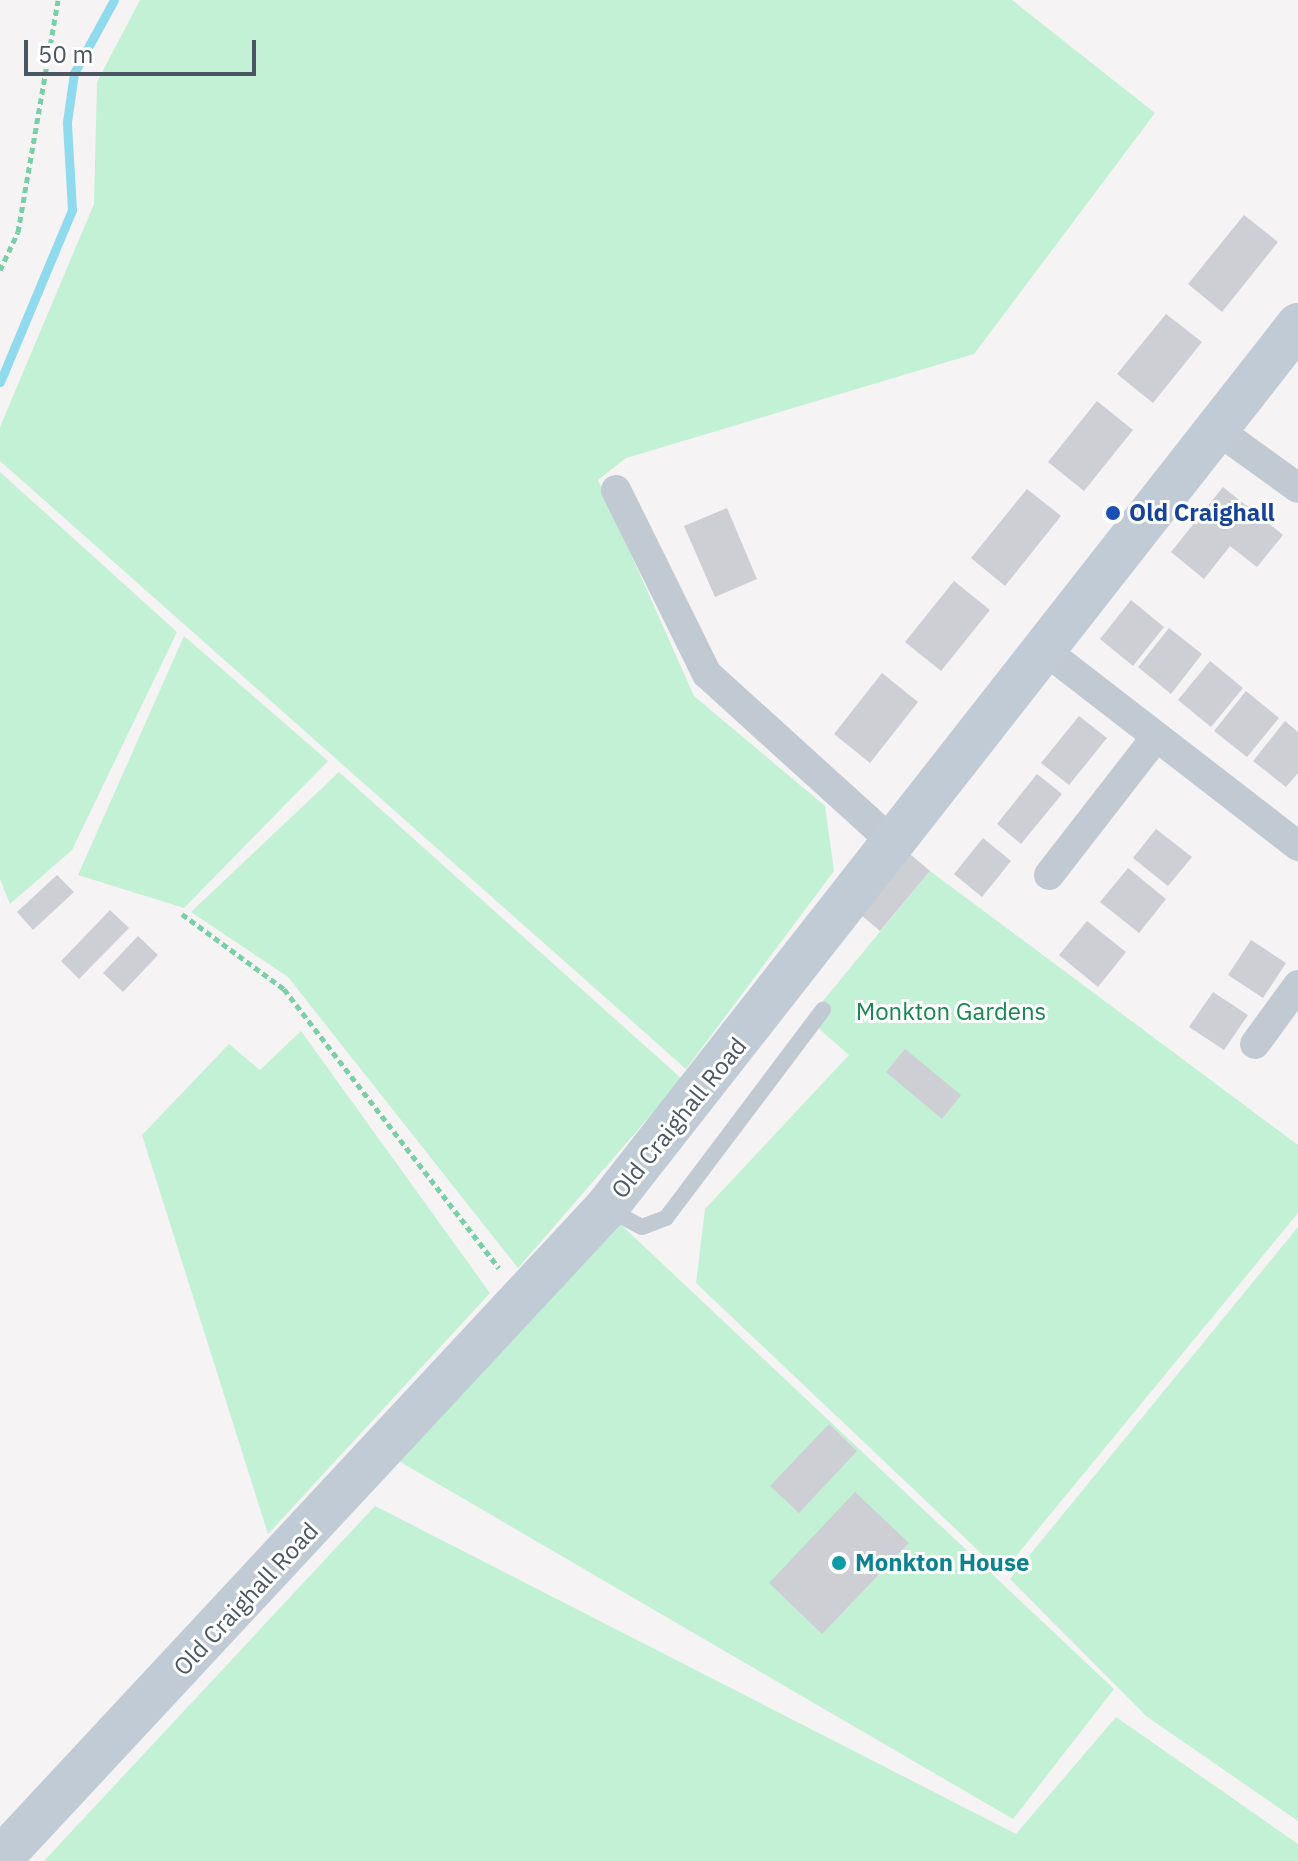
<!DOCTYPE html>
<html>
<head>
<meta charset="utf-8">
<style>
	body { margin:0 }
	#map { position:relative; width:1298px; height:1861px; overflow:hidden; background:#f5f3f3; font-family:"IBM Plex Sans",sans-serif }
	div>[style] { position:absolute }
	.green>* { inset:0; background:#c3f1d5 }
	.stream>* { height:9px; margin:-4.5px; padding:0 4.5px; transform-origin:4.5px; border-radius:4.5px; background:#90daee }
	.building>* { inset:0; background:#cdcfd5 }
	.path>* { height:5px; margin-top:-2.5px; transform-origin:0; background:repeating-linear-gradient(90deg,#7ad0a6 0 6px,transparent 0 10px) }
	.lane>* { height:16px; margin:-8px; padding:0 8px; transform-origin:8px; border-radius:8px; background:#c1cad2 }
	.street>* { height:30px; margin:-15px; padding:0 15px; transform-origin:15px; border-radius:15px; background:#c1cad2 }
	.secondary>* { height:44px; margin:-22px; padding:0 22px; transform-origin:22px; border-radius:22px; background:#c1cbd6 }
	.dots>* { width:22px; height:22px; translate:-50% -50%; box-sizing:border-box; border:4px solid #fff; border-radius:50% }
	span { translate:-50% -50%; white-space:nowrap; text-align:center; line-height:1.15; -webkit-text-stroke:6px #fff; paint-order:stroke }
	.transit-label { font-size:24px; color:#164399; font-weight:700 }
	.left { translate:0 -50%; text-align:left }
	.park-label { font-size:24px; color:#17864f }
	.street-label { font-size:24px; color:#4a5661 }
	.culture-label { font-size:24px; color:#0d838f; font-weight:700 }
	.scale { position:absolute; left:24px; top:40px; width:232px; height:36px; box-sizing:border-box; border:4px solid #4a5661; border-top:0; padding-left:10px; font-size:24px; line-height:28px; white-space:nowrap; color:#4a5661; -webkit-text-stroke:6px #fff; paint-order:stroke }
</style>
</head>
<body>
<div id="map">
	<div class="green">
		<i style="clip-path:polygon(140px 0,1012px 0,1155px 113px,974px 354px,626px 458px,598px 480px,694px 696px,825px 806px,834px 871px,686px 1069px,0 461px,0 427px,94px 204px,97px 82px)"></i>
		<i style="clip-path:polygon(0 472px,177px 632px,72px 850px,10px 904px,0 879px)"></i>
		<i style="clip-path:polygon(184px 636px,328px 761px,184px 908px,78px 875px)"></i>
		<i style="clip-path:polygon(339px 772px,682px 1079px,518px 1268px,288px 977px,191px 912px)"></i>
		<i style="clip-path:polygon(930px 871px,1298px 1145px,1298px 1213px,1002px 1573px,696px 1283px,705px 1209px,849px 1055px,808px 1019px)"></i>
		<i style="clip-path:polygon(301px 1031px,490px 1293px,268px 1534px,142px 1135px,229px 1044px,260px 1070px)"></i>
		<i style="clip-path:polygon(617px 1221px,1114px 1689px,1013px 1819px,397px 1460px)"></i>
		<i style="clip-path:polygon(1298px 1227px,1298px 1821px,1146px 1716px,1010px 1579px)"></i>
		<i style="clip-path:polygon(375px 1506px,1016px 1834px,1116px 1717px,1298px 1844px,1298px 1861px,44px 1861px)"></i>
	</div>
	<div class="stream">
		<i style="left:0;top:382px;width:186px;rotate:-67.3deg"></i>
		<i style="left:72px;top:210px;width:88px;rotate:-93.3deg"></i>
		<i style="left:67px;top:122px;width:49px;rotate:-81.9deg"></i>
		<i style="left:74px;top:73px;width:83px;rotate:-61.3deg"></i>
	</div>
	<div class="building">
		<i style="clip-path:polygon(1244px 215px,1278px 242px,1222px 312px,1188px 284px)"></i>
		<i style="clip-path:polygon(1166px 314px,1202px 342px,1153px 403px,1117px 374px)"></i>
		<i style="clip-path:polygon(1097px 401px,1133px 430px,1084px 491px,1048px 462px)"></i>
		<i style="clip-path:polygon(1223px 487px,1283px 535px,1257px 567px,1230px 546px,1204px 579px,1171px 552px)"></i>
		<i style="clip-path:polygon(1027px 489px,1061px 516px,1005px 586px,971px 558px)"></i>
		<i style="clip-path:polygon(727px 508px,757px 579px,715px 597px,684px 526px)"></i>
		<i style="clip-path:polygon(954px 581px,990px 610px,941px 671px,905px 642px)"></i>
		<i style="clip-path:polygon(1131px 600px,1164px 627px,1133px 666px,1100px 639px)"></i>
		<i style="clip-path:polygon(1169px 628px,1202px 654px,1171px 694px,1138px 667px)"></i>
		<i style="clip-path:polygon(1210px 661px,1243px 688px,1211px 727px,1178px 700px)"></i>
		<i style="clip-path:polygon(882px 673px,918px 702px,870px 763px,834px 734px)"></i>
		<i style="clip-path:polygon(1246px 691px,1279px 718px,1247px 757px,1214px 731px)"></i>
		<i style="clip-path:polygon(1079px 716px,1107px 738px,1069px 785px,1041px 763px)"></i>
		<i style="clip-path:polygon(1285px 721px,1298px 732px,1298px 773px,1286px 787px,1253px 761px)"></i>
		<i style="clip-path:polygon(1037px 774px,1062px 794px,1021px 844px,997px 824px)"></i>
		<i style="clip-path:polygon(1156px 829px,1192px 857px,1168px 886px,1133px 858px)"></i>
		<i style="clip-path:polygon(983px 838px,1011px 861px,982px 897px,954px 874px)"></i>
		<i style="clip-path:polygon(910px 854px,930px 871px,880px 931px,860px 914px)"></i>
		<i style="clip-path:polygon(1128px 868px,1166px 899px,1139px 933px,1100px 902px)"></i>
		<i style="clip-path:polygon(57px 875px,74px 892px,33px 930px,17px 912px)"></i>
		<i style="clip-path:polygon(110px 910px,129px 928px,79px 979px,61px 961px)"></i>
		<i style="clip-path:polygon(1087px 921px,1126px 952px,1098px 987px,1059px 955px)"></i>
		<i style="clip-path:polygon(138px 936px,158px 955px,123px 992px,103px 973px)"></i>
		<i style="clip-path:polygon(1251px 940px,1286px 963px,1263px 998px,1228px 975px)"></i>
		<i style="clip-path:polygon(1213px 992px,1248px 1015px,1224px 1050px,1189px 1027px)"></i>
		<i style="clip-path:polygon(905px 1049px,961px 1095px,942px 1119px,886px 1072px)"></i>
		<i style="clip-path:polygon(829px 1424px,857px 1451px,799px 1513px,770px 1486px)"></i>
		<i style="clip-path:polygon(855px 1492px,909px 1543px,822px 1634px,769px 1583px)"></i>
	</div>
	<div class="path">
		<i style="left:0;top:270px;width:42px;rotate:-64.7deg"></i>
		<i style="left:18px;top:232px;width:235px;rotate:-80.2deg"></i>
		<i style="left:182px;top:914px;width:127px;rotate:36.3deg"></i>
		<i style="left:284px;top:989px;width:352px;rotate:52.4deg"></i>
	</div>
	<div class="lane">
		<i style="left:608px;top:1209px;width:38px;rotate:28deg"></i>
		<i style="left:642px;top:1227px;width:26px;rotate:-21deg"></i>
		<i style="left:666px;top:1218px;width:261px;rotate:-53deg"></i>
	</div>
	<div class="street">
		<i style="left:1219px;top:431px;width:97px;rotate:35.8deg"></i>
		<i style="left:616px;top:490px;width:205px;rotate:63.7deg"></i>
		<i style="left:707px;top:674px;width:250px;rotate:42.2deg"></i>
		<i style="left:1042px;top:648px;width:324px;rotate:37.7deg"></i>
		<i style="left:1049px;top:875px;width:175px;rotate:-52.2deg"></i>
		<i style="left:1255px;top:1044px;width:73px;rotate:-53.9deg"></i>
	</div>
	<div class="secondary">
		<i style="left:0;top:1859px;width:889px;rotate:-47.05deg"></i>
		<i style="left:606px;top:1208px;width:1122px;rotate:-51.91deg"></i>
	</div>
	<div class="dots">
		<i style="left:1113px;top:513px;background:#1a4fb4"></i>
		<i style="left:839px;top:1563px;background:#0f9aa8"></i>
	</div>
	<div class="transit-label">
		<span class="left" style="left:1129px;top:513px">Old Craighall</span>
	</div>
	<div class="park-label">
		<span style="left:951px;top:1012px">Monkton Gardens</span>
	</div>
	<div class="street-label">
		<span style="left:679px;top:1118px;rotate:-51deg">Old Craighall Road</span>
		<span style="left:246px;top:1599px;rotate:-47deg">Old Craighall Road</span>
	</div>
	<div class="culture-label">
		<span class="left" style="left:855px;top:1563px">Monkton House</span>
	</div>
	<div class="scale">50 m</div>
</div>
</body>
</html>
